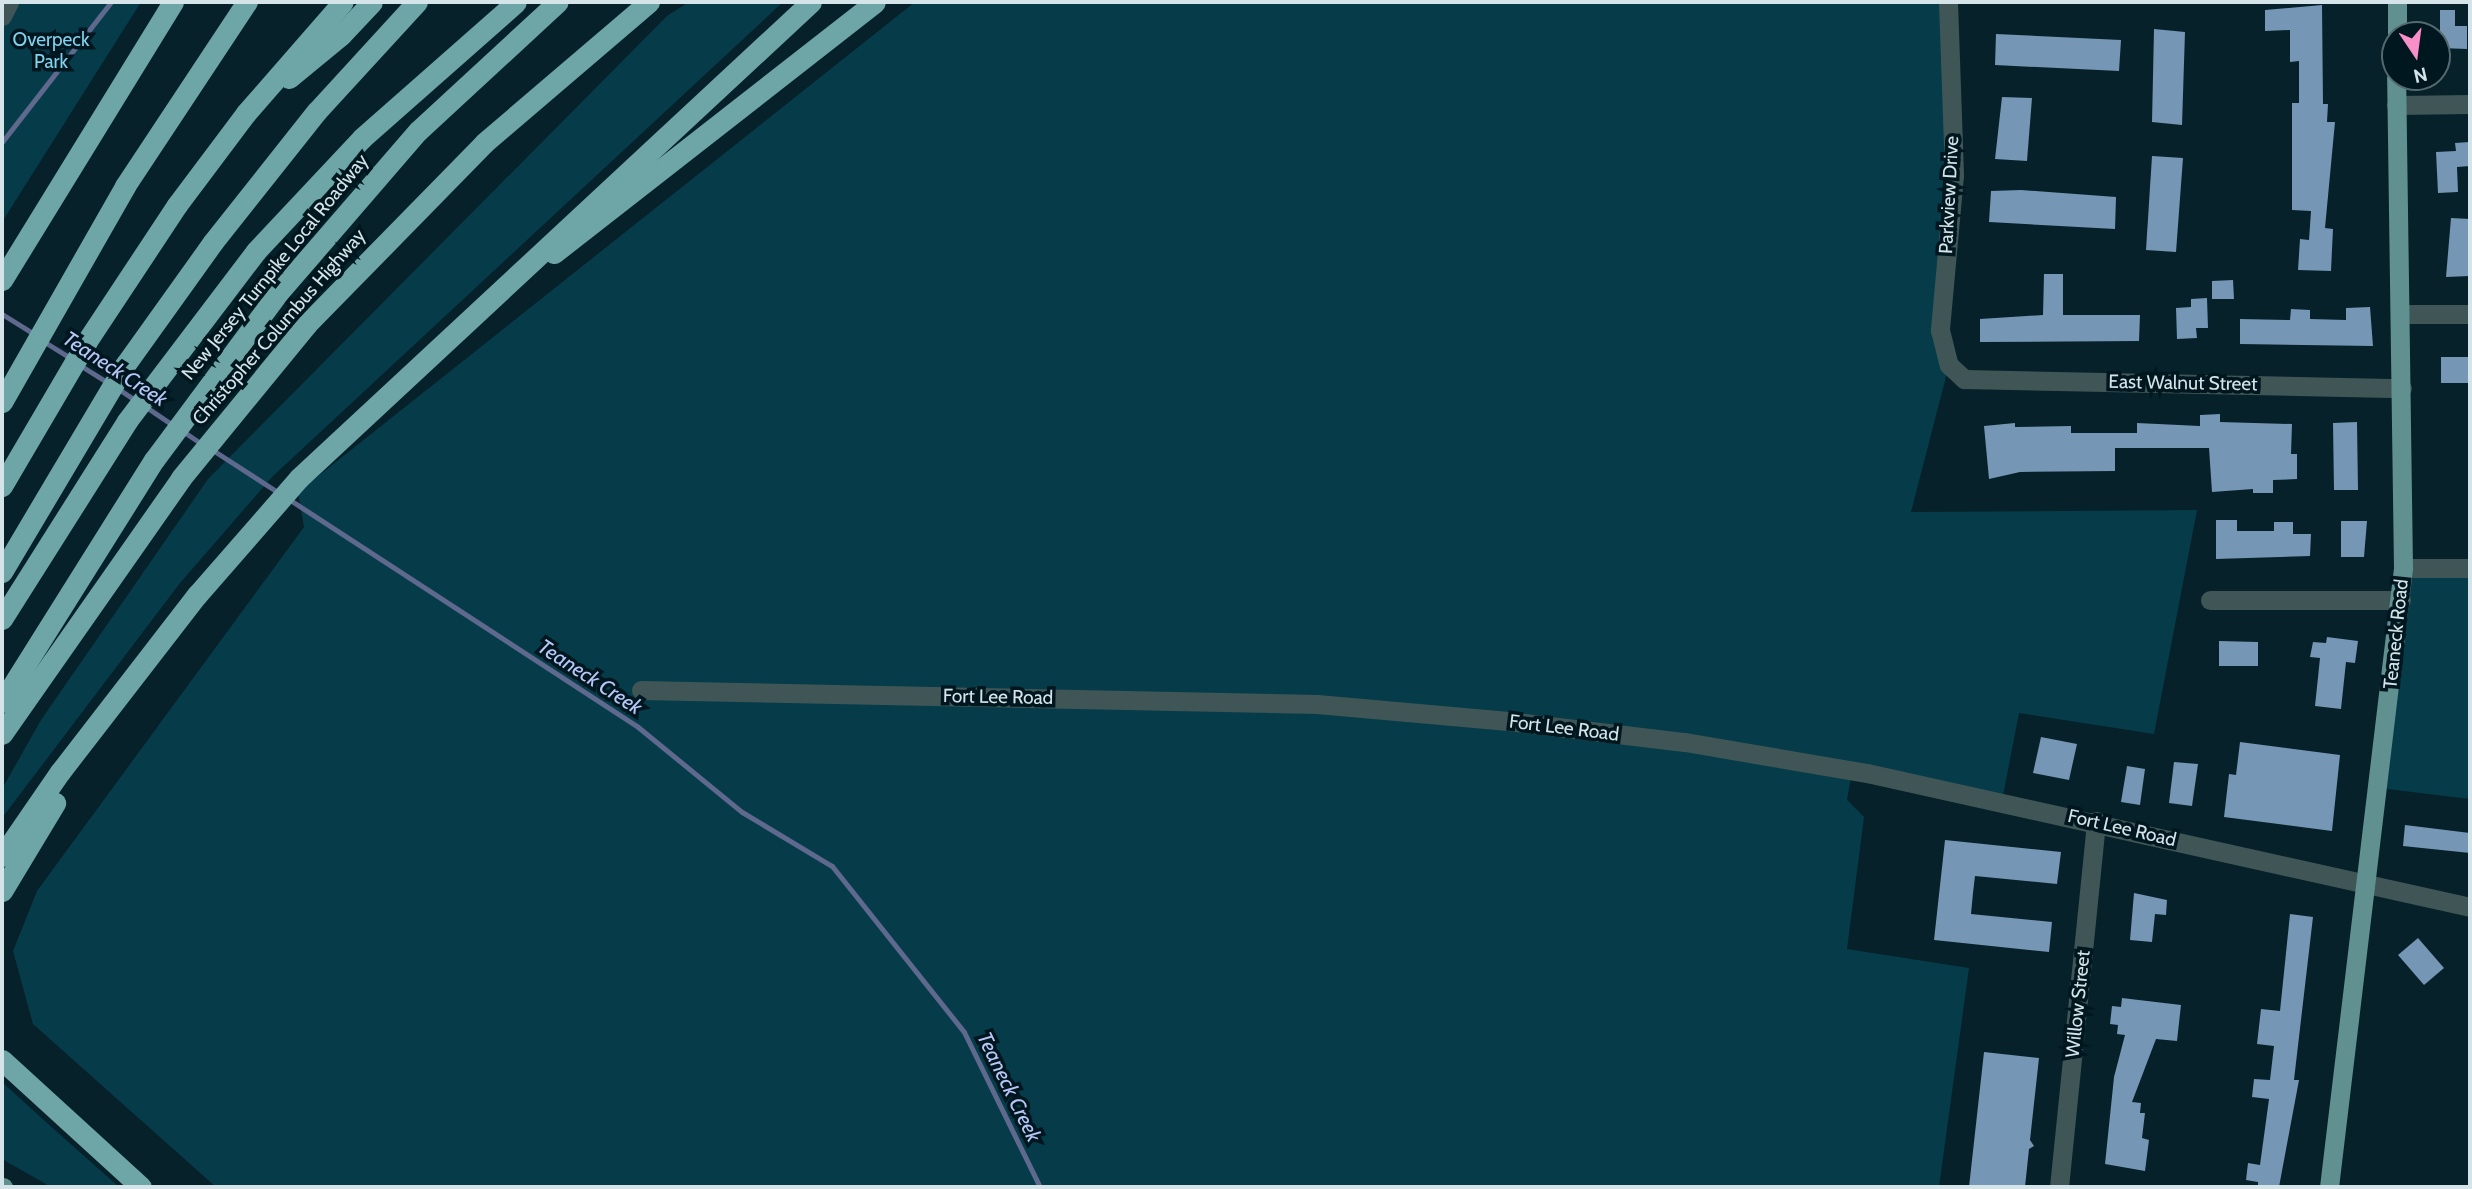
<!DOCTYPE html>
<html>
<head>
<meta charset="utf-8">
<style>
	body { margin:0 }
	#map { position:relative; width:2472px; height:1189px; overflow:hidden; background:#062129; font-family:Cabin,sans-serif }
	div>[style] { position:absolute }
	.green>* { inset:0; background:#063c4a }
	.stream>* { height:5px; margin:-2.5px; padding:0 2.5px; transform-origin:2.5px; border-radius:2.5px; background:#5f698e }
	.building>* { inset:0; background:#7596b5 }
	.minor>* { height:19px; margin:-9.5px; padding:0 9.5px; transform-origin:9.5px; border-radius:9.5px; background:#405656 }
	.tertiary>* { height:19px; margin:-9.5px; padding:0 9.5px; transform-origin:9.5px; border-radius:9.5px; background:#405656 }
	.primary>* { height:19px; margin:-9.5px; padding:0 9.5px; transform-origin:9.5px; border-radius:9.5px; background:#619090 }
	.motorway>* { height:21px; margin:-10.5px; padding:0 10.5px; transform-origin:10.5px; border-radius:10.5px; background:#6ea6a7 }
	span { translate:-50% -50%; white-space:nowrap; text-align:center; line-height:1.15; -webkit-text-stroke:7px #00171f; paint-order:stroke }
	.park-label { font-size:19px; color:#80d2ee }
	.street-label { font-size:19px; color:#d5e4e9 }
	.water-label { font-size:21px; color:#b8c6f8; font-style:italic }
	.frame { position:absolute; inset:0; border:4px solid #d5e4e9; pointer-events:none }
	.north { position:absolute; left:2381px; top:21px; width:70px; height:70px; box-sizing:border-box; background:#00171f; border:2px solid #556970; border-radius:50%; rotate:167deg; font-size:19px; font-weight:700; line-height:28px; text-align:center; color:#d5e4e9 }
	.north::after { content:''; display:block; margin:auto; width:24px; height:32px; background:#f98fc9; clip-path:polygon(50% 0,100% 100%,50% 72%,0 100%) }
</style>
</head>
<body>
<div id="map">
	<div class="green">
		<i style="clip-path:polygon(2px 2px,141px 2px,2px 222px)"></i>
		<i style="clip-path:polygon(689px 2px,783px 2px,272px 477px,180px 583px,2px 818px,2px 789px,41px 720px,208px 479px,667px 16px)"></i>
		<i style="clip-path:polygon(915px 2px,1948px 2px,1949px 365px,1911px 512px,2197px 510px,2154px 734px,2019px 713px,2002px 801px,1852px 771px,1847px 800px,1864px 817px,1847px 949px,1969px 968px,1939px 1187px,216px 1187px,33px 1024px,13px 951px,37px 891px,304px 527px,298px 492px)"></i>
		<i style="clip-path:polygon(2403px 568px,2470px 568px,2470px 799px,2379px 788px)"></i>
		<i style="clip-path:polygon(2px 1082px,47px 1123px,119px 1187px,51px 1187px,2px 1159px)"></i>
	</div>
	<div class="stream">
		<i style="left:2px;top:142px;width:177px;rotate:-52.1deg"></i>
		<i style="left:2px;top:314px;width:39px;rotate:32deg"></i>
		<i style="left:43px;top:341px;width:32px;rotate:32deg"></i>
		<i style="left:78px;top:364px;width:36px;rotate:32deg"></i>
		<i style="left:117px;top:388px;width:22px;rotate:34deg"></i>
		<i style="left:143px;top:405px;width:36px;rotate:34deg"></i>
		<i style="left:181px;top:430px;width:25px;rotate:34deg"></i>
		<i style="left:211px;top:449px;width:81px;rotate:32.9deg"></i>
		<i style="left:287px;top:498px;width:419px;rotate:33.1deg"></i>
		<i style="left:638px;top:727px;width:134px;rotate:39.3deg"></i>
		<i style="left:742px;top:812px;width:105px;rotate:31deg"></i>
		<i style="left:832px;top:866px;width:212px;rotate:51.5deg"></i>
		<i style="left:964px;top:1032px;width:173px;rotate:63.9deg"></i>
	</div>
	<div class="building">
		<i style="clip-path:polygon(2322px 5px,2323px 104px,2328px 104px,2327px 122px,2335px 122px,2325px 228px,2333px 229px,2331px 271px,2298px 270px,2300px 239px,2309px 240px,2311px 211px,2292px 210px,2292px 103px,2299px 103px,2299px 61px,2290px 62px,2290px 30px,2265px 31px,2265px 10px)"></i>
		<i style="clip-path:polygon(2440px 10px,2455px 10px,2455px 26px,2467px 26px,2467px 49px,2440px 48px)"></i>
		<i style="clip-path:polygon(2154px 29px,2185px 32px,2182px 125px,2152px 122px)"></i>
		<i style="clip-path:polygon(1996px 34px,2121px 40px,2119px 71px,1995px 65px)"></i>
		<i style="clip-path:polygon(2002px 97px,2032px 98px,2027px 161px,1995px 159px)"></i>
		<i style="clip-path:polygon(2469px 142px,2470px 166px,2457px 167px,2458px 192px,2438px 193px,2436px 152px,2456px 151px,2455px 143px)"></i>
		<i style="clip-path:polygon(2152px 156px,2183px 158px,2176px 252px,2146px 250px)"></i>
		<i style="clip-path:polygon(2021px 190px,2116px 197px,2115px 229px,1989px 222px,1991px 191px)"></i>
		<i style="clip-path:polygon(2451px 218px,2470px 219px,2470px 276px,2446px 277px)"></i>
		<i style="clip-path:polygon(2044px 274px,2063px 274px,2063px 315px,2140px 315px,2139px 341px,1980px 342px,1980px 319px,2043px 315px)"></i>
		<i style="clip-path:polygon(2233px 280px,2234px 299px,2212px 299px,2212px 281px)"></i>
		<i style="clip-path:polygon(2207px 298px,2208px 328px,2196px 328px,2197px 338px,2177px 339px,2176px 308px,2191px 307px,2191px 299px)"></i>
		<i style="clip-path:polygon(2370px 307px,2373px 346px,2240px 344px,2240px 319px,2290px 320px,2291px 309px,2310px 310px,2310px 319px,2346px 320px,2346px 308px)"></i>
		<i style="clip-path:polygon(2441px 357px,2469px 357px,2469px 383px,2441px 383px)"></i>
		<i style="clip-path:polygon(2220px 414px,2220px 422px,2292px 424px,2291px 454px,2297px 454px,2297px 479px,2273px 480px,2273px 493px,2253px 493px,2253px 489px,2212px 492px,2209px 448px,2115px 448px,2115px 471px,2020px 472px,1989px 479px,1984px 426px,2015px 423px,2015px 427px,2071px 426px,2071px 433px,2137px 433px,2137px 423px,2200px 426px,2200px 415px)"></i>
		<i style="clip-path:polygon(2357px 422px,2358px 490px,2334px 490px,2333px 423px)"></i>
		<i style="clip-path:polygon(2216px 520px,2237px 520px,2237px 531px,2274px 531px,2274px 522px,2293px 522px,2293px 534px,2311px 534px,2310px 556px,2216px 559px)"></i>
		<i style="clip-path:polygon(2341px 521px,2367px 521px,2364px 557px,2341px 557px)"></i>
		<i style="clip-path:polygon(2327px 637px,2358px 641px,2355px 663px,2346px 662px,2341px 709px,2315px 706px,2320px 658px,2310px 657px,2313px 642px,2326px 643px)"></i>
		<i style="clip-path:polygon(2219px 641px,2258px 642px,2258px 666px,2219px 666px)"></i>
		<i style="clip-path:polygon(2041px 737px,2077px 744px,2069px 780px,2033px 773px)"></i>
		<i style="clip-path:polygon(2240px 742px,2340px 755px,2332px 831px,2224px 817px,2229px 774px,2236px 775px)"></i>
		<i style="clip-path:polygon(2174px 762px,2198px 764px,2192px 806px,2169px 803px)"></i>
		<i style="clip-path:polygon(2127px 766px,2145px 769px,2140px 805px,2121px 802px)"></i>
		<i style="clip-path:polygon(2405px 825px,2470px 833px,2470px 853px,2403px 846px)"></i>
		<i style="clip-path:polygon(1945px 840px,2061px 852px,2057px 884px,1975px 876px,1973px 893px,1971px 914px,2052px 922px,2049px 952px,1934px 940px)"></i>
		<i style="clip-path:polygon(2134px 893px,2167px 900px,2166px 915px,2155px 914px,2152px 942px,2130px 940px)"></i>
		<i style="clip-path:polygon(2290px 914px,2313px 917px,2294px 1080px,2299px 1080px,2279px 1187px,2258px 1187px,2258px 1182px,2246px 1180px,2248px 1163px,2260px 1165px,2269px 1099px,2252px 1097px,2254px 1079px,2270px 1080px,2274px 1046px,2257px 1044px,2261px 1009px,2280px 1011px)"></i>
		<i style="clip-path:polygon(2418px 938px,2444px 968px,2424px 985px,2398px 955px)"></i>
		<i style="clip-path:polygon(2122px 998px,2181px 1005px,2177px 1041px,2156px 1039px,2132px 1102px,2141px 1103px,2140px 1113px,2145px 1113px,2142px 1138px,2149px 1140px,2145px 1171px,2105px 1164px,2114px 1077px,2125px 1035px,2117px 1034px,2118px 1025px,2110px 1024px,2112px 1006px,2121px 1007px)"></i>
		<i style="clip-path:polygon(1984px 1052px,2039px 1058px,2030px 1140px,2034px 1146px,2029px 1149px,2025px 1187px,1969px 1187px)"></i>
	</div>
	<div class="minor">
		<i style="left:1948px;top:2px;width:173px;rotate:88deg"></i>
		<i style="left:1954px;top:175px;width:156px;rotate:95.2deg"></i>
		<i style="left:1940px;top:330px;width:36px;rotate:76deg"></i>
		<i style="left:1949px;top:365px;width:21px;rotate:43deg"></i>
		<i style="left:1964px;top:379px;width:438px;rotate:1.2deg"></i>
		<i style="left:2396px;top:105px;width:74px;rotate:-0.8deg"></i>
		<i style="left:2401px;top:314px;width:69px"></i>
		<i style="left:2403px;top:568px;width:67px"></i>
		<i style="left:2210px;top:600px;width:191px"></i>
		<i style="left:641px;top:690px;width:676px;rotate:1.19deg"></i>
		<i style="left:1317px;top:704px;width:192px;rotate:5.1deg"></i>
		<i style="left:1508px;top:721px;width:178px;rotate:6.8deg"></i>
		<i style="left:1685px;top:742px;width:185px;rotate:9.7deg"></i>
		<i style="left:1867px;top:773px;width:618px;rotate:12.53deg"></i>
		<i style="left:2059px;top:1187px;width:368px;rotate:-84.2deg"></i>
	</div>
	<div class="tertiary">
		<i style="left:2px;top:16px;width:16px;rotate:-63deg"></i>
	</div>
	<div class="primary">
		<i style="left:2397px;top:35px;width:33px;rotate:-90deg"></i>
		<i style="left:2px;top:1187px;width:1px"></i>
		<i style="left:2329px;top:1187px;width:623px;rotate:-83.18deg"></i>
		<i style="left:2403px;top:568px;width:491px;rotate:-90.8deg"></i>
	</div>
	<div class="motorway">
		<i style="left:289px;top:78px;width:67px;rotate:-39.6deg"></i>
		<i style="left:341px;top:35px;width:45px;rotate:-46.8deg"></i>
		<i style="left:554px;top:253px;width:407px;rotate:-38deg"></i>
		<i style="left:2px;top:280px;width:326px;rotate:-58.4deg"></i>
		<i style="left:2px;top:402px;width:249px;rotate:-60.3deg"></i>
		<i style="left:125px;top:186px;width:221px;rotate:-56.5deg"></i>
		<i style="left:2px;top:486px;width:168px;rotate:-59.6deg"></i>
		<i style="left:87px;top:341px;width:163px;rotate:-56.5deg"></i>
		<i style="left:177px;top:205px;width:115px;rotate:-53.1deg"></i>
		<i style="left:246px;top:113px;width:147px;rotate:-48.9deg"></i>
		<i style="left:2px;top:572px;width:241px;rotate:-59.3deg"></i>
		<i style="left:125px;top:365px;width:151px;rotate:-54.4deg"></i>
		<i style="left:213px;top:242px;width:167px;rotate:-51.6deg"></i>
		<i style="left:317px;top:111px;width:148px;rotate:-47.5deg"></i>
		<i style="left:2px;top:619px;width:234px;rotate:-57.7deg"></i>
		<i style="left:127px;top:421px;width:213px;rotate:-52.8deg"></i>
		<i style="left:256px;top:251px;width:155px;rotate:-46.8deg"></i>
		<i style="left:362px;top:138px;width:205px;rotate:-41.4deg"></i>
		<i style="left:2px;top:702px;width:286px;rotate:-57.9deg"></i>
		<i style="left:154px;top:460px;width:208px;rotate:-53.4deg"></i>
		<i style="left:278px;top:293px;width:214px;rotate:-49.2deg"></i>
		<i style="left:418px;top:131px;width:190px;rotate:-42.7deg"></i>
		<i style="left:2px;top:734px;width:312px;rotate:-55deg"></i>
		<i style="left:181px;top:478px;width:199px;rotate:-50.7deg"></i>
		<i style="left:307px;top:324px;width:253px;rotate:-45.6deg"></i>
		<i style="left:484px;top:143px;width:217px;rotate:-40.5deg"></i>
		<i style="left:2px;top:856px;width:102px;rotate:-55.4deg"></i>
		<i style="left:60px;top:772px;width:224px;rotate:-52.3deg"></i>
		<i style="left:197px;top:595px;width:155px;rotate:-48.9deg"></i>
		<i style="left:299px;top:478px;width:699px;rotate:-42.91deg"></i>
		<i style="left:2px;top:891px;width:103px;rotate:-58.9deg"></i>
		<i style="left:2px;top:1060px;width:188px;rotate:42.4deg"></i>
	</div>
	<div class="park-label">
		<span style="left:51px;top:51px">Overpeck<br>Park</span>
	</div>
	<div class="street-label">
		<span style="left:1949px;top:195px;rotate:-87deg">Parkview Drive</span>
		<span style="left:275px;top:267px;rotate:-51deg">New Jersey Turnpike Local Roadway</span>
		<span style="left:279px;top:327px;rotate:-49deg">Christopher Columbus Highway</span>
		<span style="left:2183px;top:383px;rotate:1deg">East Walnut Street</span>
		<span style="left:2396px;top:634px;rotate:-84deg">Teaneck Road</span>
		<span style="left:998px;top:697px;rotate:1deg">Fort Lee Road</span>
		<span style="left:1564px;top:728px;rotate:7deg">Fort Lee Road</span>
		<span style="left:2122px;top:828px;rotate:13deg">Fort Lee Road</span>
		<span style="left:2078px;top:1004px;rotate:-84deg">Willow Street</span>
	</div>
	<div class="water-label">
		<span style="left:115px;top:369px;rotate:33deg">Teaneck Creek</span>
		<span style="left:590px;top:677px;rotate:33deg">Teaneck Creek</span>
		<span style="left:1009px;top:1087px;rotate:64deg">Teaneck Creek</span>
	</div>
	<div class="frame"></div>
	<div class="north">N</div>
</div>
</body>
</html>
